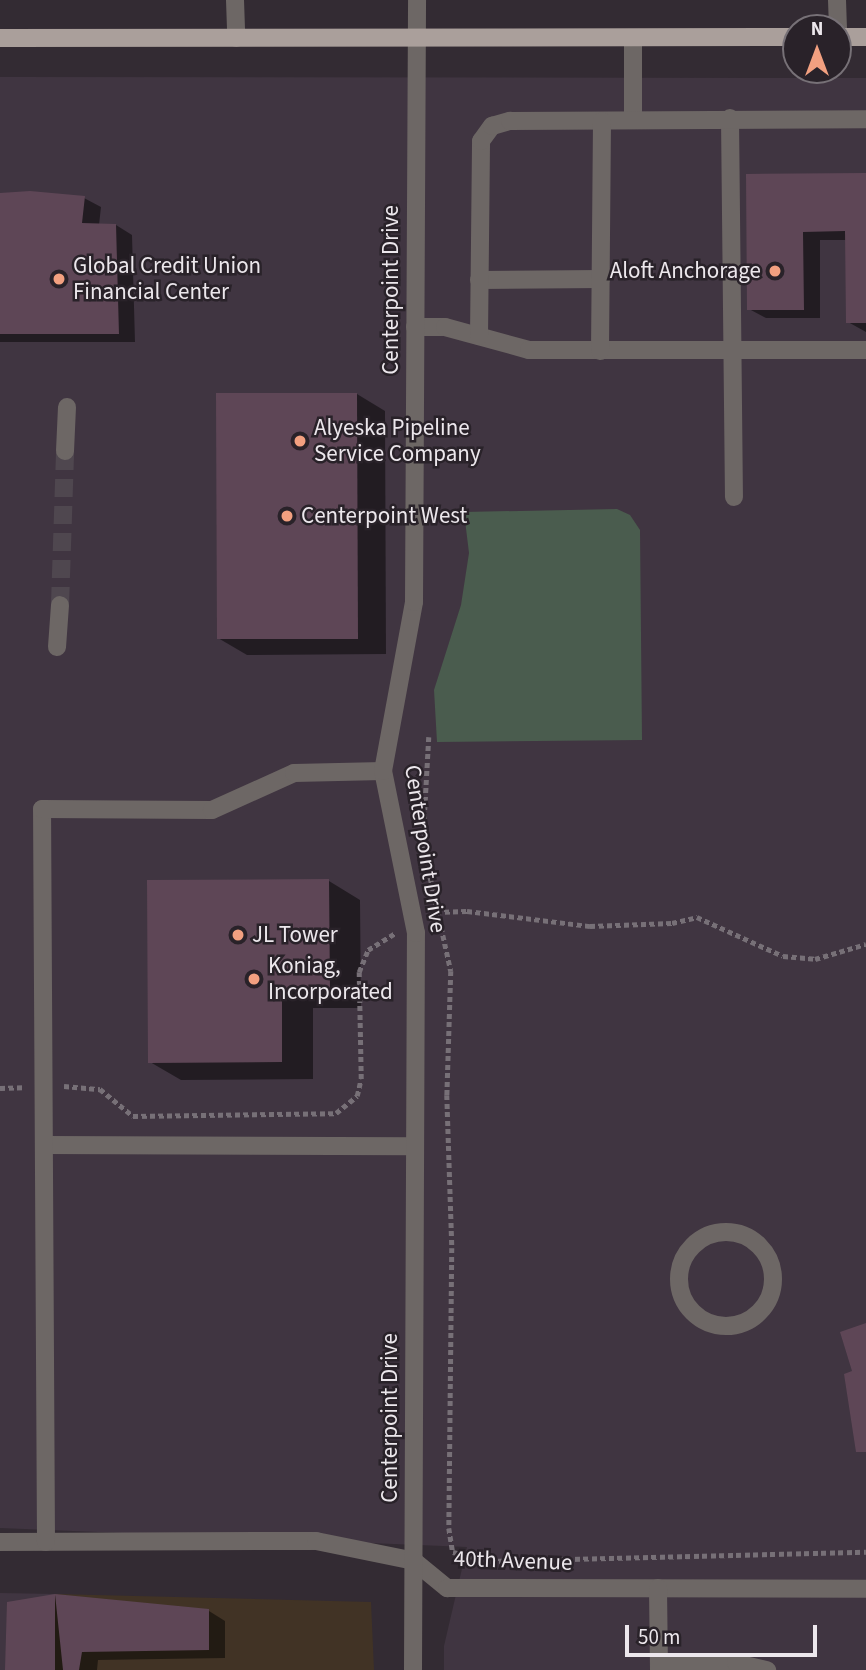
<!DOCTYPE html>
<html>
<head>
<meta charset="utf-8">
<style>
	body { margin:0 }
	#map { position:relative; width:866px; height:1670px; overflow:hidden; background:#332b33; font-family:"Source Sans 3",sans-serif }
	div>[style] { position:absolute }
	.built>* { inset:0; background:#403541 }
	.industrial>* { inset:0; background:#413325 }
	.green>* { inset:0; background:#4a5c4e }
	.shadow>* { inset:0; background:#0007 }
	.building>* { inset:0; background:#5e4656 }
	.minor-tunnel>* { height:18px; margin-top:-9px; transform-origin:0; background:repeating-linear-gradient(90deg,#4f474f 0 18px,transparent 0 27px) }
	.path>* { height:4.5px; margin-top:-2.25px; transform-origin:0; background:repeating-linear-gradient(90deg,#777077 0 5px,transparent 0 8.5px) }
	.minor>* { height:18px; margin:-9px; padding:0 9px; transform-origin:9px; border-radius:9px; background:#6d6765 }
	.minor>.ring { margin:-9px; padding:0; box-sizing:content-box; background:none; border:18px solid #6d6765; border-radius:50% }
	.major>* { height:18px; margin:-9px; padding:0 9px; transform-origin:9px; border-radius:9px; background:#aa9f9b }
	.dots>* { width:19px; height:19px; translate:-50% -50%; box-sizing:border-box; border:4px solid #292229; border-radius:50% }
	span { translate:-50% -50%; white-space:nowrap; text-align:center; line-height:1.15; -webkit-text-stroke:5px #292229; paint-order:stroke }
	.poi-label { font-size:23px; color:#ece7ec }
	.left { translate:0 -50%; text-align:left }
	.right { translate:-100% -50%; text-align:right }
	.street-label { font-size:23px; color:#ece7ec }
	.north { position:absolute; left:782px; top:14px; width:70px; height:70px; box-sizing:border-box; background:#292229; border:2px solid #777177; border-radius:50%; rotate:0deg; font-size:19px; font-weight:700; line-height:28px; text-align:center; color:#ece7ec }
	.north::after { content:''; display:block; margin:auto; width:24px; height:32px; background:#f2a080; clip-path:polygon(50% 0,100% 100%,50% 72%,0 100%) }
	.scale { position:absolute; left:625px; top:1625px; width:192px; height:32px; box-sizing:border-box; border:4px solid #ece7ec; border-top:0; padding-left:9px; font-size:21px; line-height:24px; white-space:nowrap; color:#ece7ec; -webkit-text-stroke:5px #292229; paint-order:stroke }
</style>
</head>
<body>
<div id="map">
	<div class="built">
		<i style="clip-path:polygon(0 77px,866px 78px,866px 1670px,444px 1670px,444px 1646px,467px 1547px,0 1528px)"></i>
		<i style="clip-path:polygon(0 1593px,55px 1594px,55px 1670px,0 1670px)"></i>
	</div>
	<div class="industrial">
		<i style="clip-path:polygon(55px 1594px,371px 1602px,374px 1670px,55px 1670px)"></i>
	</div>
	<div class="green">
		<i style="clip-path:polygon(617px 509px,630px 515px,640px 530px,642px 740px,437px 742px,434px 690px,461px 605px,469px 553px,464px 512px)"></i>
	</div>
	<div class="shadow">
		<i style="clip-path:polygon(748px 175px,866px 175px,866px 332px,848px 322px,847px 240px,820px 240px,820px 318px,766px 318px,749px 309px)"></i>
		<i style="clip-path:polygon(0 194px,84px 198px,101px 207px,99px 225px,116px 225px,132px 235px,135px 342px,0 342px)"></i>
		<i style="clip-path:polygon(357px 394px,385px 411px,386px 654px,247px 655px,218px 638px)"></i>
		<i style="clip-path:polygon(329px 881px,360px 900px,361px 1008px,313px 1008px,313px 1079px,181px 1080px,150px 1062px)"></i>
		<i style="clip-path:polygon(55px 1596px,209px 1611px,225px 1621px,225px 1658px,98px 1660px,97px 1670px,7px 1670px,8px 1604px)"></i>
	</div>
	<div class="building">
		<i style="clip-path:polygon(866px 173px,866px 323px,846px 323px,845px 231px,803px 232px,804px 310px,747px 310px,746px 174px)"></i>
		<i style="clip-path:polygon(30px 191px,85px 196px,82px 223px,116px 224px,119px 334px,0 334px,0 193px)"></i>
		<i style="clip-path:polygon(216px 393px,357px 393px,358px 639px,217px 639px)"></i>
		<i style="clip-path:polygon(329px 879px,330px 990px,282px 990px,282px 1062px,148px 1063px,147px 880px)"></i>
		<i style="clip-path:polygon(866px 1323px,866px 1452px,856px 1452px,844px 1374px,852px 1371px,840px 1332px)"></i>
		<i style="clip-path:polygon(55px 1594px,209px 1609px,209px 1650px,82px 1652px,79px 1670px,63px 1670px)"></i>
		<i style="clip-path:polygon(55px 1594px,55px 1670px,5px 1670px,7px 1602px)"></i>
	</div>
	<div class="minor-tunnel">
		<i style="left:60px;top:605px;width:154px;rotate:-88.1deg"></i>
	</div>
	<div class="path">
		<i style="left:429px;top:737px;width:107px;rotate:93.2deg"></i>
		<i style="left:423px;top:844px;width:130px;rotate:77.6deg"></i>
		<i style="left:451px;top:971px;width:124px;rotate:91.8deg"></i>
		<i style="left:447px;top:1095px;width:153px;rotate:88.1deg"></i>
		<i style="left:452px;top:1248px;width:280px;rotate:90.6deg"></i>
		<i style="left:449px;top:1528px;width:24px;rotate:81deg"></i>
		<i style="left:453px;top:1552px;width:38px;rotate:14deg"></i>
		<i style="left:490px;top:1561px;width:376px;rotate:-1.4deg"></i>
		<i style="left:436px;top:912px;width:31px;rotate:-2deg"></i>
		<i style="left:467px;top:911px;width:124px;rotate:7deg"></i>
		<i style="left:590px;top:926px;width:82px;rotate:-2.1deg"></i>
		<i style="left:672px;top:923px;width:26px;rotate:-13deg"></i>
		<i style="left:697px;top:917px;width:94px;rotate:24.4deg"></i>
		<i style="left:783px;top:956px;width:32px;rotate:5deg"></i>
		<i style="left:815px;top:959px;width:53px;rotate:-16.4deg"></i>
		<i style="left:64px;top:1086px;width:36px;rotate:5deg"></i>
		<i style="left:100px;top:1089px;width:43px;rotate:39.3deg"></i>
		<i style="left:133px;top:1116px;width:203px;rotate:-0.8deg"></i>
		<i style="left:336px;top:1113px;width:27px;rotate:-39deg"></i>
		<i style="left:357px;top:1096px;width:17px;rotate:-77deg"></i>
		<i style="left:361px;top:1079px;width:107px;rotate:-91.1deg"></i>
		<i style="left:359px;top:972px;width:24px;rotate:-68deg"></i>
		<i style="left:368px;top:950px;width:31px;rotate:-32deg"></i>
		<i style="left:0;top:1088px;width:24px;rotate:-2deg"></i>
	</div>
	<div class="minor">
		<i style="left:235px;top:0;width:38px;rotate:88deg"></i>
		<i style="left:837px;top:0;width:28px;rotate:88deg"></i>
		<i style="left:730px;top:118px;width:379px;rotate:89.4deg"></i>
		<i style="left:633px;top:120px;width:82px;rotate:-90deg"></i>
		<i style="left:479px;top:280px;width:122px;rotate:-0.5deg"></i>
		<i style="left:415px;top:327px;width:30px"></i>
		<i style="left:445px;top:327px;width:87px;rotate:15.3deg"></i>
		<i style="left:529px;top:350px;width:337px"></i>
		<i style="left:479px;top:336px;width:195px;rotate:-89.4deg"></i>
		<i style="left:481px;top:141px;width:19px;rotate:-54deg"></i>
		<i style="left:492px;top:126px;width:19px;rotate:-16deg"></i>
		<i style="left:510px;top:121px;width:356px;rotate:-0.3deg"></i>
		<i style="left:600px;top:351px;width:230px;rotate:-89.5deg"></i>
		<i style="left:65px;top:451px;width:44px;rotate:-87.4deg"></i>
		<i style="left:57px;top:647px;width:42px;rotate:-85.9deg"></i>
		<i style="left:44px;top:1145px;width:371px;rotate:0.2deg"></i>
		<i class="ring" style="left:679px;top:1232px;width:76px;height:76px"></i>
		<i style="left:0;top:1542px;width:316px;rotate:-0.2deg"></i>
		<i style="left:316px;top:1541px;width:100px;rotate:11.5deg"></i>
		<i style="left:414px;top:1561px;width:43px;rotate:39.3deg"></i>
		<i style="left:447px;top:1588px;width:419px;rotate:0.1deg"></i>
		<i style="left:46px;top:1542px;width:733px;rotate:-90.31deg"></i>
		<i style="left:42px;top:809px;width:170px;rotate:0.3deg"></i>
		<i style="left:212px;top:810px;width:90px;rotate:-24.3deg"></i>
		<i style="left:294px;top:773px;width:89px;rotate:-1.3deg"></i>
		<i style="left:658px;top:1588px;width:82px;rotate:89.3deg"></i>
		<i style="left:659px;top:1666px;width:77px;rotate:-2.2deg"></i>
		<i style="left:736px;top:1663px;width:32px;rotate:13deg"></i>
		<i style="left:413px;top:1670px;width:737px;rotate:-89.77deg"></i>
		<i style="left:416px;top:933px;width:165px;rotate:-101.5deg"></i>
		<i style="left:383px;top:771px;width:172px;rotate:-79.6deg"></i>
		<i style="left:414px;top:602px;width:602px;rotate:-89.71deg"></i>
	</div>
	<div class="major">
		<i style="left:838px;top:37px;width:28px"></i>
		<i style="left:0;top:38px;width:796px;rotate:-0.07deg"></i>
	</div>
	<div class="dots">
		<i style="left:775px;top:271px;background:#f2a080"></i>
		<i style="left:59px;top:279px;background:#f2a080"></i>
		<i style="left:300px;top:441px;background:#f2a080"></i>
		<i style="left:287px;top:516px;background:#f2a080"></i>
		<i style="left:238px;top:935px;background:#f2a080"></i>
		<i style="left:254px;top:979px;background:#f2a080"></i>
	</div>
	<div class="poi-label">
		<span class="left" style="left:73px;top:279px">Global Credit Union<br>Financial Center</span>
		<span class="right" style="left:761px;top:271px">Aloft Anchorage</span>
		<span class="left" style="left:314px;top:441px">Alyeska Pipeline<br>Service Company</span>
		<span class="left" style="left:301px;top:516px">Centerpoint West</span>
		<span class="left" style="left:252px;top:935px">JL Tower</span>
		<span class="left" style="left:268px;top:979px">Koniag,<br>Incorporated</span>
	</div>
	<div class="street-label">
		<span style="left:391px;top:290px;rotate:-90deg">Centerpoint Drive</span>
		<span style="left:425px;top:849px;rotate:81deg">Centerpoint Drive</span>
		<span style="left:390px;top:1418px;rotate:-90deg">Centerpoint Drive</span>
		<span style="left:513px;top:1561px;rotate:2deg">40th Avenue</span>
	</div>
	<div class="north">N</div>
	<div class="scale">50 m</div>
</div>
</body>
</html>
